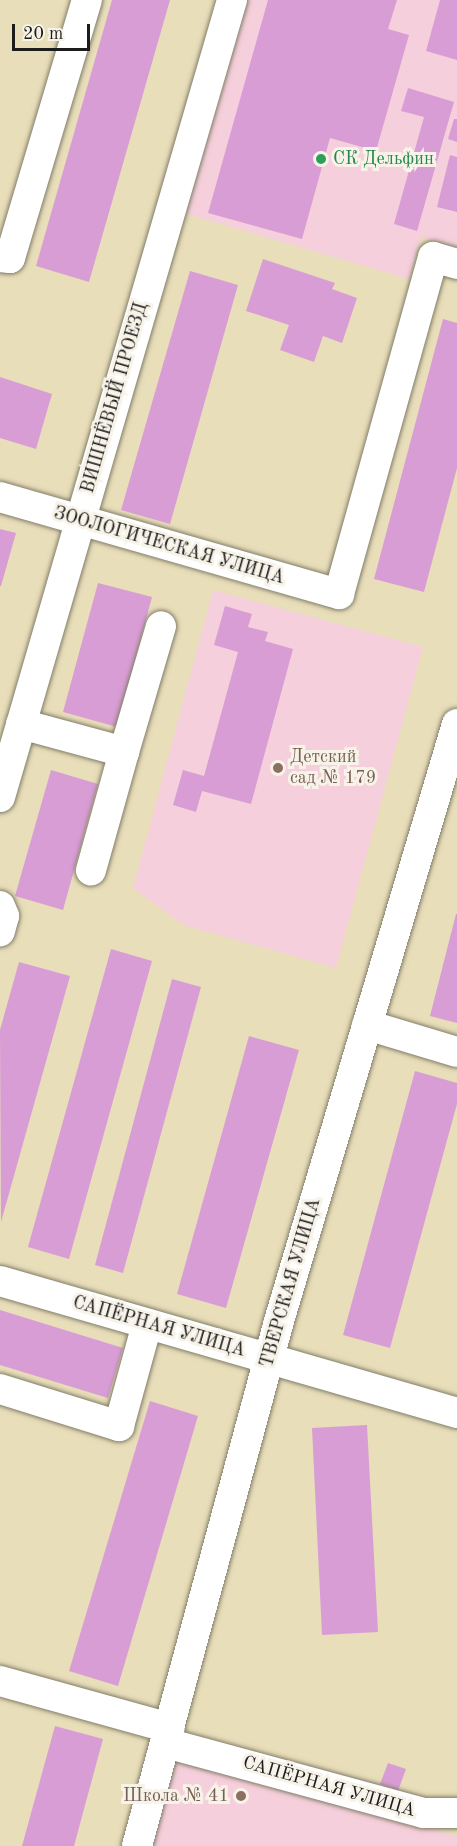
<!DOCTYPE html>
<html>
<head>
<meta charset="utf-8">
<style>
	body { margin:0 }
	#map { position:relative; width:457px; height:1846px; overflow:hidden; background:#e8deb9; font-family:"Old Standard TT",serif }
	div>[style] { position:absolute }
	.built>* { inset:0; background:#f5cfdb }
	.building>* { inset:0; background:#d99dd6 }
	.roads { filter:drop-shadow(0 0 2px #827d6a) drop-shadow(0 0 2px #827d6a) }
	.minor>* { height:30px; margin:-15px; padding:0 15px; transform-origin:15px; border-radius:15px; background:#fff }
	.dots>* { width:16px; height:16px; translate:-50% -50%; box-sizing:border-box; border:3px solid #f7f3e8; border-radius:50% }
	span { translate:-50% -50%; white-space:nowrap; text-align:center; line-height:1.15; -webkit-text-stroke:6px #f7f3e8; paint-order:stroke }
	.leisure-label { font-size:18px; color:#27864d }
	.left { translate:0 -50%; text-align:left }
	.street-label { font-size:18px; color:#1c1c1c }
	.education-label { font-size:18px; color:#785e54 }
	.right { translate:-100% -50%; text-align:right }
	.scale { position:absolute; left:12px; top:24px; width:78px; height:27px; box-sizing:border-box; border:3px solid #1c1c1c; border-top:0; padding-left:8px; font-size:18px; line-height:21px; white-space:nowrap; color:#1c1c1c; -webkit-text-stroke:4px #f7f3e8; paint-order:stroke }
</style>
</head>
<body>
<div id="map">
	<div class="built">
		<i style="clip-path:polygon(246px 0,457px 0,457px 248px,421px 237px,409px 279px,183px 213px)"></i>
		<i style="clip-path:polygon(213px 590px,423px 647px,336px 968px,183px 925px,133px 888px)"></i>
		<i style="clip-path:polygon(177px 1755px,457px 1836px,457px 1846px,152px 1846px)"></i>
	</div>
	<div class="building">
		<i style="clip-path:polygon(112px 0,170px 0,89px 282px,36px 266px)"></i>
		<i style="clip-path:polygon(268px 0,397px 0,388px 29px,409px 35px,376px 151px,330px 138px,302px 239px,208px 213px)"></i>
		<i style="clip-path:polygon(440px 0,457px 0,457px 60px,426px 51px)"></i>
		<i style="clip-path:polygon(408px 88px,454px 102px,417px 231px,394px 224px,424px 117px,401px 111px)"></i>
		<i style="clip-path:polygon(454px 119px,457px 119px,457px 142px,448px 139px)"></i>
		<i style="clip-path:polygon(450px 155px,457px 157px,457px 212px,437px 207px)"></i>
		<i style="clip-path:polygon(263px 259px,335px 283px,332px 289px,357px 298px,342px 343px,323px 336px,314px 362px,280px 350px,289px 325px,246px 311px)"></i>
		<i style="clip-path:polygon(190px 271px,238px 285px,170px 524px,121px 510px)"></i>
		<i style="clip-path:polygon(443px 319px,457px 323px,457px 468px,424px 592px,374px 579px)"></i>
		<i style="clip-path:polygon(0 377px,52px 394px,36px 449px,0 438px)"></i>
		<i style="clip-path:polygon(0 529px,16px 533px,1px 586px,0 586px)"></i>
		<i style="clip-path:polygon(98px 583px,152px 597px,117px 727px,63px 712px)"></i>
		<i style="clip-path:polygon(225px 606px,252px 614px,248px 627px,268px 632px,265px 641px,293px 649px,251px 804px,202px 791px,196px 812px,173px 805px,183px 770px,204px 776px,238px 652px,214px 645px)"></i>
		<i style="clip-path:polygon(51px 770px,98px 784px,63px 910px,15px 896px)"></i>
		<i style="clip-path:polygon(456px 914px,457px 914px,457px 1023px,430px 1016px)"></i>
		<i style="clip-path:polygon(111px 949px,152px 961px,69px 1259px,28px 1247px)"></i>
		<i style="clip-path:polygon(19px 962px,70px 976px,1px 1222px,0 1030px)"></i>
		<i style="clip-path:polygon(172px 979px,201px 987px,123px 1273px,95px 1265px)"></i>
		<i style="clip-path:polygon(249px 1036px,299px 1050px,226px 1308px,177px 1294px)"></i>
		<i style="clip-path:polygon(415px 1071px,457px 1083px,457px 1104px,390px 1348px,343px 1335px)"></i>
		<i style="clip-path:polygon(0 1310px,123px 1348px,108px 1398px,0 1365px)"></i>
		<i style="clip-path:polygon(150px 1401px,198px 1416px,118px 1686px,69px 1671px)"></i>
		<i style="clip-path:polygon(367px 1425px,378px 1632px,322px 1635px,312px 1428px)"></i>
		<i style="clip-path:polygon(55px 1726px,103px 1739px,74px 1846px,22px 1846px)"></i>
		<i style="clip-path:polygon(388px 1763px,406px 1769px,398px 1791px,380px 1784px)"></i>
	</div>
	<div class="roads">
		<div class="minor">
			<i style="left:0;top:257px;width:10px;rotate:6deg"></i>
			<i style="left:10px;top:258px;width:269px;rotate:-73.4deg"></i>
			<i style="left:0;top:497px;width:353px;rotate:16deg"></i>
			<i style="left:339px;top:594px;width:350px;rotate:-74.4deg"></i>
			<i style="left:433px;top:257px;width:25px;rotate:16deg"></i>
			<i style="left:21px;top:724px;width:107px;rotate:15.2deg"></i>
			<i style="left:124px;top:752px;width:123px;rotate:105.6deg"></i>
			<i style="left:124px;top:752px;width:131px;rotate:-73.6deg"></i>
			<i style="left:0;top:797px;width:830px;rotate:-73.77deg"></i>
			<i style="left:0;top:906px;width:11px;rotate:68deg"></i>
			<i style="left:4px;top:916px;width:16px;rotate:105deg"></i>
			<i style="left:367px;top:1025px;width:94px;rotate:16.7deg"></i>
			<i style="left:0;top:1281px;width:476px;rotate:16.1deg"></i>
			<i style="left:0;top:1389px;width:125px;rotate:17.3deg"></i>
			<i style="left:119px;top:1426px;width:106px;rotate:-74.6deg"></i>
			<i style="left:0;top:1681px;width:176px;rotate:15.5deg"></i>
			<i style="left:166px;top:1743px;width:266px;rotate:15.2deg"></i>
			<i style="left:423px;top:1813px;width:34px"></i>
			<i style="left:137px;top:1846px;width:544px;rotate:-74.86deg"></i>
			<i style="left:279px;top:1321px;width:623px;rotate:-73.4deg"></i>
		</div>
	</div>
	<div class="dots">
		<i style="left:321px;top:159px;background:#2e9e5b"></i>
		<i style="left:278px;top:768px;background:#8d6e63"></i>
		<i style="left:241px;top:1796px;background:#8d6e63"></i>
	</div>
	<div class="leisure-label">
		<span class="left" style="left:333px;top:159px">СК Дельфин</span>
	</div>
	<div class="street-label">
		<span style="left:115px;top:398px;rotate:-74deg">ВИШНЁВЫЙ ПРОЕЗД</span>
		<span style="left:169px;top:546px;rotate:16deg">ЗООЛОГИЧЕСКАЯ УЛИЦА</span>
		<span style="left:291px;top:1283px;rotate:-74deg">ТВЕРСКАЯ УЛИЦА</span>
		<span style="left:159px;top:1327px;rotate:16deg">САПЁРНАЯ УЛИЦА</span>
		<span style="left:329px;top:1787px;rotate:16deg">САПЁРНАЯ УЛИЦА</span>
	</div>
	<div class="education-label">
		<span class="left" style="left:290px;top:768px">Детский<br>сад № 179</span>
		<span class="right" style="left:229px;top:1796px">Школа № 41</span>
	</div>
	<div class="scale">20 m</div>
</div>
</body>
</html>
